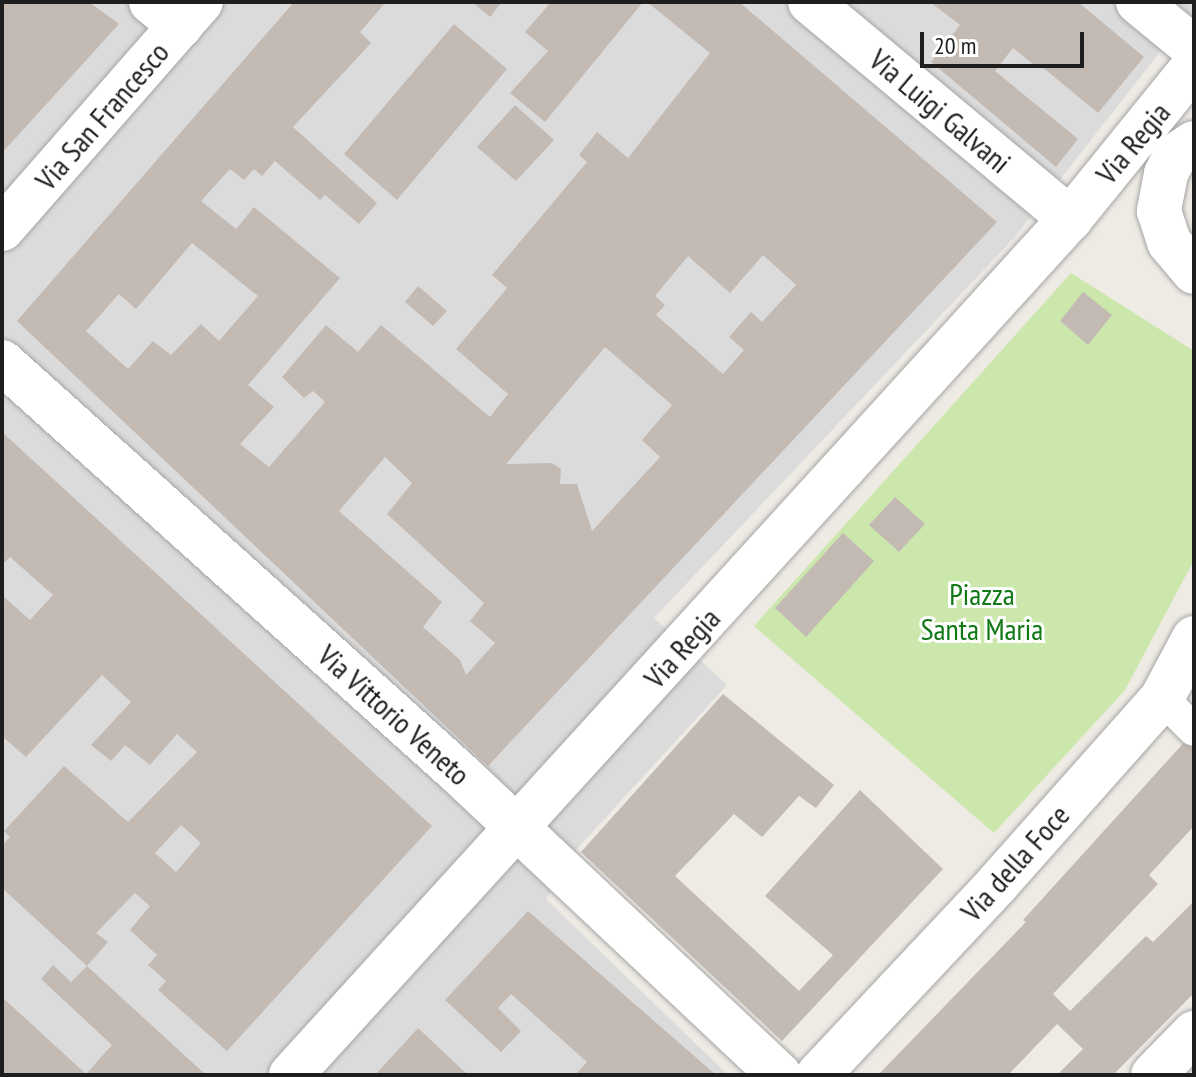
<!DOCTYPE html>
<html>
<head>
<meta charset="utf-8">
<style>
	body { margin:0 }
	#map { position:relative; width:1196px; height:1077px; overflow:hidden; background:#eeeae4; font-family:"PT Sans Narrow",sans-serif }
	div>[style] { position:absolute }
	.residential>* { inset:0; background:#dcdbdb }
	.grass>* { inset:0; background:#cbe7ab }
	.building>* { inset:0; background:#c3bab4 }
	.roads { filter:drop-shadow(0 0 2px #a5a5a5) drop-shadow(0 0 2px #a5a5a5) }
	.service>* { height:32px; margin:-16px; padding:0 16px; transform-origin:16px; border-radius:16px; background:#fff }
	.minor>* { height:44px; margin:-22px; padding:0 22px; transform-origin:22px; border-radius:22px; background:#fff }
	.tertiary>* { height:44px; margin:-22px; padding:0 22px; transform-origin:22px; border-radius:22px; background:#fff }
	span { translate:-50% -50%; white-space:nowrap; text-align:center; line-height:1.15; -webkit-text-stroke:6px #fff; paint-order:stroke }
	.street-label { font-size:30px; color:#1e1e1e }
	.park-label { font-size:30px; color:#107814 }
	.frame { position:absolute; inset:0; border:4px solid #1e1e1e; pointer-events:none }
	.scale { position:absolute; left:920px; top:32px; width:164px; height:36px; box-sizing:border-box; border:4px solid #1e1e1e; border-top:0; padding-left:10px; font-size:24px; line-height:28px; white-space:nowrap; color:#1e1e1e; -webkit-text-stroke:6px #fff; paint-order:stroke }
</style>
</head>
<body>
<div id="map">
	<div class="residential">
		<i style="clip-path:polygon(2px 2px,1194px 2px,1194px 19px,1189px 15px,1014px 238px,654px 618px,727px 685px,574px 852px,546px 899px,728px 1075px,2px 1075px)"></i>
	</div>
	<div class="grass">
		<i style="clip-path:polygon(1071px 273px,1194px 351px,1194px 560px,1125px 690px,994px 833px,754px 626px)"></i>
	</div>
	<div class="building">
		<i style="clip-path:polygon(2px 2px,89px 2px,119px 24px,2px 153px)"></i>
		<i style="clip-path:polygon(evenodd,294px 2px,386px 2px,360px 32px,371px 43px,293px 127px,377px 203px,359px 224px,325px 195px,320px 200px,275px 161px,262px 176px,254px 169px,244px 180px,230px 169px,201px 201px,236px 229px,254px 207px,340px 278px,248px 385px,274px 407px,240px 444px,269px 467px,325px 402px,313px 391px,304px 398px,282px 377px,326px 325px,358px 352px,381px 325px,490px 417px,508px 394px,456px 349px,507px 288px,492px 275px,587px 162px,579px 155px,597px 132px,628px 158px,710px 53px,647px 2px,739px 2px,997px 222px,488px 766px,17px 321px,294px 2px,192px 243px,258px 296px,219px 341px,201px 324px,171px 355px,153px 341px,128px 369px,86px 331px,119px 294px,136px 309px,192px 243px,294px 2px,763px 255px,796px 285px,762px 322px,751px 312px,729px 337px,744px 350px,723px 374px,656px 315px,665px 305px,655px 296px,688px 256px,730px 293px,763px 255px,294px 2px,605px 347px,672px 405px,642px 440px,660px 457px,592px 531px,577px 484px,560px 484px,561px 469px,552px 463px,506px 464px,605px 347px,294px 2px,385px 457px,412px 483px,387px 514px,484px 603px,470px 621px,495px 643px,466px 675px,460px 660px,423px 627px,442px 602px,339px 511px,385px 457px)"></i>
		<i style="clip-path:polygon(472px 2px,502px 2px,490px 17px)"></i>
		<i style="clip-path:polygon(551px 2px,643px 2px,545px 122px,510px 93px,548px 51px,525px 32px)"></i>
		<i style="clip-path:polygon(930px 2px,1078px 2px,1144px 57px,1098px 113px,1041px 66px,1039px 69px,1013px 48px,995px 71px,1078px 139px,1056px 167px,931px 62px,960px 25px)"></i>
		<i style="clip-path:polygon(454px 24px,507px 69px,397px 200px,344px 154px)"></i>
		<i style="clip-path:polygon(515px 105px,554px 140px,516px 181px,477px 147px)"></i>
		<i style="clip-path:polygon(418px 286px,447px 311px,433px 326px,405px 302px)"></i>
		<i style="clip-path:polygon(1083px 292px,1112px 315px,1088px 345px,1060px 321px)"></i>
		<i style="clip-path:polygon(evenodd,2px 432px,432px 826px,227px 1051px,158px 990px,166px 981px,148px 965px,157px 955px,130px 930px,150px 906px,135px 893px,96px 933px,108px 942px,87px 966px,2px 888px,2px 846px,10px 837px,4px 831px,64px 766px,128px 822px,197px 752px,177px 734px,150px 765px,125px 745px,111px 761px,91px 745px,131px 702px,102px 675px,26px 757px,4px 738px,2px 740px,2px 595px,30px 620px,53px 595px,10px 557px,2px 565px,2px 432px,181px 825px,201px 843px,176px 872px,155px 853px,181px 825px)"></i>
		<i style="clip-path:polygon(895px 497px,925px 524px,899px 552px,869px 525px)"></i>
		<i style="clip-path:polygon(843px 533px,874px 561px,806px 637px,775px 608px)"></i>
		<i style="clip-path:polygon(723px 694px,834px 785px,816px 808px,799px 796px,762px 837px,734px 814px,675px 876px,799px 991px,833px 955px,765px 896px,860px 790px,943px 869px,782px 1041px,581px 852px)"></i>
		<i style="clip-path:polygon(1189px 737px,1194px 743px,1194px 826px,1149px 875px,1158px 884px,1053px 994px,1070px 1011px,1146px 936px,1153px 942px,1194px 901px,1194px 993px,1113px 1075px,1057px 1075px,1083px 1049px,1057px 1024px,1008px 1075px,878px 1075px,1026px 922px,1023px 920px)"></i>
		<i style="clip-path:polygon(528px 911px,716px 1075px,575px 1075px,587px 1062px,511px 994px,498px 1008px,521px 1031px,501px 1052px,445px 1000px)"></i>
		<i style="clip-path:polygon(53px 965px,71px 982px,87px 966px,206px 1075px,2px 1075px,2px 997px,86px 1074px,112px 1045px,41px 979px)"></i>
		<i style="clip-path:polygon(418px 1028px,468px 1075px,375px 1075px)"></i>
	</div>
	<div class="roads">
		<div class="service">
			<i style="left:1162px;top:698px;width:45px;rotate:45deg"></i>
		</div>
		<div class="minor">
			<i style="left:151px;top:2px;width:38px;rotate:39deg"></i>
			<i style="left:810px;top:2px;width:339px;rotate:39.8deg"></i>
			<i style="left:1138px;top:2px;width:72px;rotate:39.4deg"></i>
			<i style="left:2px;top:229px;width:302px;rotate:-48.8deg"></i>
			<i style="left:2px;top:362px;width:616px;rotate:41.97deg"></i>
			<i style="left:460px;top:774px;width:439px;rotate:43.3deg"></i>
			<i style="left:1153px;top:1075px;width:59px;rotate:-45.7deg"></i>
		</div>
		<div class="tertiary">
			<i style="left:1194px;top:143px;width:23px;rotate:146deg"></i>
			<i style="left:1175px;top:156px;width:20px;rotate:117deg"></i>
			<i style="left:1166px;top:174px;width:38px;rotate:101deg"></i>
			<i style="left:1159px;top:211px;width:33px;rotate:72deg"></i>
			<i style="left:1169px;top:242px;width:39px;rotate:50deg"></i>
			<i style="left:291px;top:1075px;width:1157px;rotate:-47.7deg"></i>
			<i style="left:1070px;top:219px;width:197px;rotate:-51deg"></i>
			<i style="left:818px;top:1075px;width:263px;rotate:-46.8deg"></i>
			<i style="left:998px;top:883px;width:247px;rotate:-48.4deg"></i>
			<i style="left:1162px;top:698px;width:68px;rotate:-61.9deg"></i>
		</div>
	</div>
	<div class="street-label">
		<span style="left:940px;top:111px;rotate:40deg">Via Luigi Galvani</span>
		<span style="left:102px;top:116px;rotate:-49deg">Via San Francesco</span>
		<span style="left:1133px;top:143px;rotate:-50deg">Via Regia</span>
		<span style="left:682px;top:648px;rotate:-48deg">Via Regia</span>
		<span style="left:394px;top:715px;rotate:42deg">Via Vittorio Veneto</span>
		<span style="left:1015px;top:863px;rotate:-48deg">Via della Foce</span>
	</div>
	<div class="park-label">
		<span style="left:982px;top:611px">Piazza<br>Santa Maria</span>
	</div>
	<div class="frame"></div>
	<div class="scale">20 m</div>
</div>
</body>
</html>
